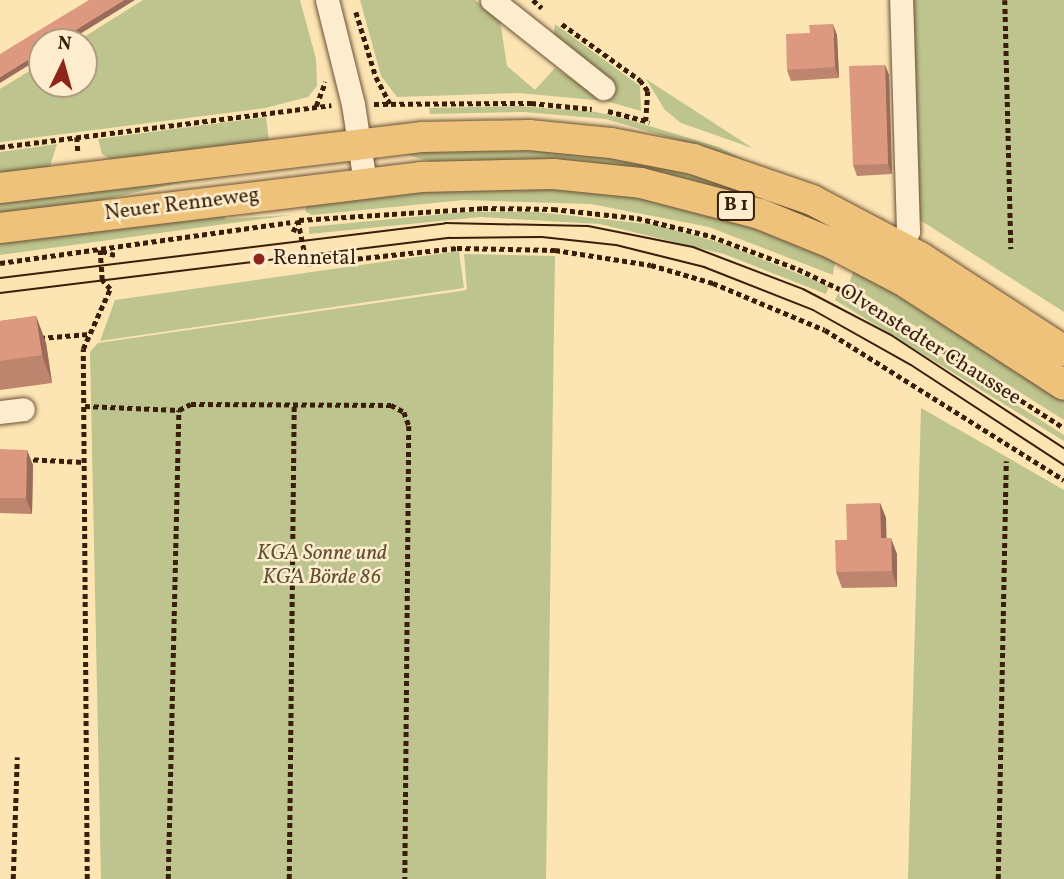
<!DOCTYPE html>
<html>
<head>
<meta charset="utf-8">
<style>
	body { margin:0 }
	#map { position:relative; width:1064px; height:879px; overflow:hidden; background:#fce4b3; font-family:Vollkorn,serif }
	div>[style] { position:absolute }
	.green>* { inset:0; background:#bdc48e }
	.path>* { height:4.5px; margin-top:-2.25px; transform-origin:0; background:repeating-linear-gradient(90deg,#391e09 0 5px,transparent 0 8.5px) }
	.roads { filter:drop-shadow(0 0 2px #6a5034) drop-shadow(0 0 2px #6a5034) }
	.minor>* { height:23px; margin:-11.5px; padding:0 11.5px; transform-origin:11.5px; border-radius:11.5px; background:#fdedce }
	.major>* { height:30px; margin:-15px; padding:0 15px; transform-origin:15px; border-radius:15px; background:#eec27a }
	.tram>* { height:2px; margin:-1px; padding:0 1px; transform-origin:1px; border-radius:1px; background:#391e09 }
	.wall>* { inset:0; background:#bd846e }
	.shaded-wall>* { inset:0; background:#9a6b5a }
	.building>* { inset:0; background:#dc9980 }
	.dots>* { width:19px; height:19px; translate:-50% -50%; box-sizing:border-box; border:4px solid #fdedce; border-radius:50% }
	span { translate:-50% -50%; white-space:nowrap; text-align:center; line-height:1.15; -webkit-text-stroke:5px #fdedce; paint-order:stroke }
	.shield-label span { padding:2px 5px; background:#fdedce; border:2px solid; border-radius:5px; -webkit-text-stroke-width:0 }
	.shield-label { font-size:19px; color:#391e09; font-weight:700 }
	.street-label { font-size:21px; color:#391e09 }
	.poi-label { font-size:21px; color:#391e09 }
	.left { translate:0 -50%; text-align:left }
	.park-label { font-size:21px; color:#615031; font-style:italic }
	.north { position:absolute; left:28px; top:28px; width:70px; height:70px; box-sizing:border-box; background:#fdedce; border:2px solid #af9a7f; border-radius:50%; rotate:5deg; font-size:19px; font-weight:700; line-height:28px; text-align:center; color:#391e09 }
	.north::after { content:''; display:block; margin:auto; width:24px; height:32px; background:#8f2418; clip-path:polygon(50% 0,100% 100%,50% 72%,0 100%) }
</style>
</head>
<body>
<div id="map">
	<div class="green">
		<i style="clip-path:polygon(143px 0,300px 0,316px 59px,317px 86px,308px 97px,265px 108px,0 142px,0 89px,42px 63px,42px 84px,84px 84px,84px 42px,76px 42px)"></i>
		<i style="clip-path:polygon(360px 0,475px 0,500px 20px,507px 66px,535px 90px,555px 68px,600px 97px,553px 38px,555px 24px,640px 86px,641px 111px,606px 101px,519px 93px,397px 97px,381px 76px)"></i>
		<i style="clip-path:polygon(909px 0,1064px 0,1064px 312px,920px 220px)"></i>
		<i style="clip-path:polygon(646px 79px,754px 149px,755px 149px,681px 123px,665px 110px)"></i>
		<i style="clip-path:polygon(519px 106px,596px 112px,630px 120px,718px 147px,745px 160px,606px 119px,524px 112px,430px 114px,429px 108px)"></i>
		<i style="clip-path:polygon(266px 117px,269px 141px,113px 161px,102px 154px,98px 139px)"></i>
		<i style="clip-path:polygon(57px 144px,49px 169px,0 175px,0 152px)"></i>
		<i style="clip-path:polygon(488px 145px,620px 154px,779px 196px,1064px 362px,1064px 369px,830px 227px,776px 205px,655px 172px,546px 160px,431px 162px,403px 153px)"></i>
		<i style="clip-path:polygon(286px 168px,183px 182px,87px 203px,0 215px,0 200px)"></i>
		<i style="clip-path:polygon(508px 184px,616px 191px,727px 215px,835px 260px,833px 275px,709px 227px,591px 204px,464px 200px,312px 215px,306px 212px,305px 201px)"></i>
		<i style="clip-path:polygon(223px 212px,225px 219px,291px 215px,0 255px,0 240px)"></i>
		<i style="clip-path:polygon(465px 212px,537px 212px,657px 225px,724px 244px,829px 286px,826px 294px,724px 254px,600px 224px,480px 217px,309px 234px,309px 227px)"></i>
		<i style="clip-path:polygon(459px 251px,464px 288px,100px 341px,115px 300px)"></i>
		<i style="clip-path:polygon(464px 254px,555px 256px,546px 879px,101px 879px,90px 352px,98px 343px,467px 290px)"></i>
		<i style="clip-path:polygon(861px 270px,1064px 398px,1064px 420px,849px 284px,853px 272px)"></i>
		<i style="clip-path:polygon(839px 292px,1064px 435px,1064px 441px,835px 300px)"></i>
		<i style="clip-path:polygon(921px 408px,1064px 490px,1064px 879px,908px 879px)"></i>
	</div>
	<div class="path">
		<i style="left:533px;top:0;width:12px;rotate:42deg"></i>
		<i style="left:1005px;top:0;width:249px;rotate:88.6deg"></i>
		<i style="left:356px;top:12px;width:68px;rotate:72.9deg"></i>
		<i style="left:376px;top:77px;width:30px;rotate:62deg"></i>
		<i style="left:562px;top:24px;width:96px;rotate:35.7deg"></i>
		<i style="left:640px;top:80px;width:14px;rotate:54deg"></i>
		<i style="left:648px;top:91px;width:30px;rotate:94deg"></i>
		<i style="left:374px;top:104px;width:157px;rotate:-0.4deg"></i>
		<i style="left:531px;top:103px;width:61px;rotate:5.6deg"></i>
		<i style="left:316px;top:106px;width:26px;rotate:-69deg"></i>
		<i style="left:608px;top:111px;width:43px;rotate:14.7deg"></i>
		<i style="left:77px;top:137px;width:16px;rotate:86deg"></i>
		<i style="left:0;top:147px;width:334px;rotate:-7.2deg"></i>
		<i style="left:298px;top:220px;width:45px;rotate:78.4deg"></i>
		<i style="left:307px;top:264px;width:151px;rotate:-6.1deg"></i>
		<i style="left:457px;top:248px;width:98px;rotate:1.2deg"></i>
		<i style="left:555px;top:250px;width:97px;rotate:8.9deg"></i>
		<i style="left:651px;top:265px;width:65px;rotate:16.2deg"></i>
		<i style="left:713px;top:283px;width:121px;rotate:22.8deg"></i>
		<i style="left:825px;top:330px;width:282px;rotate:32.1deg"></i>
		<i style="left:299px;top:220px;width:184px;rotate:-3.7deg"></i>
		<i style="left:483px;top:208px;width:70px;rotate:0.8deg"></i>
		<i style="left:553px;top:209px;width:84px;rotate:6.1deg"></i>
		<i style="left:637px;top:218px;width:76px;rotate:13.7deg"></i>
		<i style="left:711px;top:236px;width:93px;rotate:20.8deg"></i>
		<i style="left:798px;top:269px;width:81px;rotate:25.6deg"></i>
		<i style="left:871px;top:304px;width:229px;rotate:32.7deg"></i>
		<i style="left:293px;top:232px;width:12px;rotate:-66deg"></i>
		<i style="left:102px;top:251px;width:14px;rotate:17deg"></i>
		<i style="left:0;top:263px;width:293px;rotate:-8deg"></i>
		<i style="left:40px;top:338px;width:49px;rotate:-4.7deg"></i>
		<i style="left:85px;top:406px;width:94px;rotate:2.4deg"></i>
		<i style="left:179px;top:410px;width:13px;rotate:-27deg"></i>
		<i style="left:191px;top:404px;width:200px;rotate:0.3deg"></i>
		<i style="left:391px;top:405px;width:15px;rotate:28deg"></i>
		<i style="left:404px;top:412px;width:15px;rotate:70deg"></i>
		<i style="left:409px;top:426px;width:453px;rotate:90.5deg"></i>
		<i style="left:25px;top:459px;width:59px;rotate:2.9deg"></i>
		<i style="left:13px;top:879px;width:122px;rotate:-88.1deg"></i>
		<i style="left:87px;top:879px;width:530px;rotate:-90.43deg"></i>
		<i style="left:83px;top:349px;width:66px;rotate:-65.8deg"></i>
		<i style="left:110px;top:289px;width:12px;rotate:-132deg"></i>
		<i style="left:102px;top:280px;width:30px;rotate:-94deg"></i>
		<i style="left:168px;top:879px;width:469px;rotate:-88.7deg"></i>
		<i style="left:289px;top:879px;width:474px;rotate:-89.4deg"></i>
		<i style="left:998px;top:879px;width:418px;rotate:-88.9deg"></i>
	</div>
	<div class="roads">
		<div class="minor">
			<i style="left:327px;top:0;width:107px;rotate:76deg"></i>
			<i style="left:353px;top:104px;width:79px;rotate:81.3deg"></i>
			<i style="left:492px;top:0;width:142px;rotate:38.4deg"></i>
			<i style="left:899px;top:244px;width:16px;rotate:-55deg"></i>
			<i style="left:908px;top:231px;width:231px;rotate:-91.7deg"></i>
			<i style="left:0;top:412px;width:23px;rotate:-7deg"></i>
		</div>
		<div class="major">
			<i style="left:0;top:188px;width:426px;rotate:-6.9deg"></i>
			<i style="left:423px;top:137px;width:106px;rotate:-1.1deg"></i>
			<i style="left:529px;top:135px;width:82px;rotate:5.6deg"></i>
			<i style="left:611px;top:143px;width:84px;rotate:11deg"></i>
			<i style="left:693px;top:159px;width:126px;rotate:19deg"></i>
			<i style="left:812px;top:200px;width:122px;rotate:27.8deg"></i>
			<i style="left:920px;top:257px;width:172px;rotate:33.1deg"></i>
			<i style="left:0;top:228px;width:424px;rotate:-6.9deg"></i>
			<i style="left:421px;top:177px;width:132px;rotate:-1.3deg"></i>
			<i style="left:553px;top:174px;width:88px;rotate:5.8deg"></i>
			<i style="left:641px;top:183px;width:123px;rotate:14.6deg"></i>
			<i style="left:760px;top:214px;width:79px;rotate:22.3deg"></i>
			<i style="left:833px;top:244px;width:78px;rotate:27.6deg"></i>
			<i style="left:902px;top:280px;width:193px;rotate:32.9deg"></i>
		</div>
	</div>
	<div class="tram">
		<i style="left:0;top:278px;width:448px;rotate:-7deg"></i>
		<i style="left:445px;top:223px;width:143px;rotate:1.2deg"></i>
		<i style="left:588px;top:226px;width:107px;rotate:11.3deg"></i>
		<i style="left:693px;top:247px;width:118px;rotate:20.9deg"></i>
		<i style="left:803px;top:289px;width:99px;rotate:27.6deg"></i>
		<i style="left:891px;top:335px;width:207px;rotate:33.2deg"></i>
		<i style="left:0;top:293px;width:453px;rotate:-7deg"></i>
		<i style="left:450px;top:238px;width:92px;rotate:-0.6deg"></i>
		<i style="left:542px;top:237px;width:74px;rotate:6.2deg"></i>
		<i style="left:616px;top:245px;width:91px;rotate:14deg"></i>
		<i style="left:704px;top:267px;width:117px;rotate:21.5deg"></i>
		<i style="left:813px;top:310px;width:112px;rotate:29.3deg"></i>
		<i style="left:911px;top:365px;width:183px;rotate:33.2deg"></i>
	</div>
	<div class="wall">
		<i style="clip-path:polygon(837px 35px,839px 78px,791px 81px,787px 70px)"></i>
		<i style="clip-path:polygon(885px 65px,889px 75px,892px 174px,857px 176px,853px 165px)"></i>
		<i style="clip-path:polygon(36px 316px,46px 343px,52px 383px,0 390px,0 321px)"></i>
		<i style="clip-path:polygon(0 449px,33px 465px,32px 514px,0 513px)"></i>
		<i style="clip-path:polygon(880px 503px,886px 518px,886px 538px,897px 554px,897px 587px,842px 588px,836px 572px)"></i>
	</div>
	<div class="shaded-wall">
		<i style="clip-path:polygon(124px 0,135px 0,67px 42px,56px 42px)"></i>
		<i style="clip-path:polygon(833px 24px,837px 35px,839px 78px,835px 67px)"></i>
		<i style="clip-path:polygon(42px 51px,42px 57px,0 83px,0 77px)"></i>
		<i style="clip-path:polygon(885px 65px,889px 75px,892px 174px,888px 164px)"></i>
		<i style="clip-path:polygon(36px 316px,46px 343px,52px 383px,42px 355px)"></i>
		<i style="clip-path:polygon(27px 450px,33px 465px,32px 514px,26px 498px)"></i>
		<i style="clip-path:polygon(880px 503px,886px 518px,887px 553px,881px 538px)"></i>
		<i style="clip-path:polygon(891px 538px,897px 554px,897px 587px,892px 571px)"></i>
	</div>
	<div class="building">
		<i style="clip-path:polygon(89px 0,124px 0,56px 42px,42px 42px,42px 51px,0 77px,0 54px)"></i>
		<i style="clip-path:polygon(833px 24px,835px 67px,787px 70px,786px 34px,810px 33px,809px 25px)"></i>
		<i style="clip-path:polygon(885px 65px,888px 164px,853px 165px,849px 66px)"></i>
		<i style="clip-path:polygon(36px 316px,42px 355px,0 361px,0 321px)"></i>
		<i style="clip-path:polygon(0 449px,27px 450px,26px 498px,0 498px)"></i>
		<i style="clip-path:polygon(880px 503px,881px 538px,891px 538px,892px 571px,836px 572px,835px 540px,847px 540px,846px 504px)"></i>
	</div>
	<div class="dots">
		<i style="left:259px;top:259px;background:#8f2418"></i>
	</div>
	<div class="shield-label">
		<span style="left:736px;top:206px">B 1</span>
	</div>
	<div class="street-label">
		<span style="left:182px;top:205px;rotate:-7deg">Neuer Renneweg</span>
		<span style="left:930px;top:345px;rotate:32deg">Olvenstedter Chaussee</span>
	</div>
	<div class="poi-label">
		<span class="left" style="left:273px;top:259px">Rennetal</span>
	</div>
	<div class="park-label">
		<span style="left:322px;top:566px">KGA Sonne und<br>KGA Börde 86</span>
	</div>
	<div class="north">N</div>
</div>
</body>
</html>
